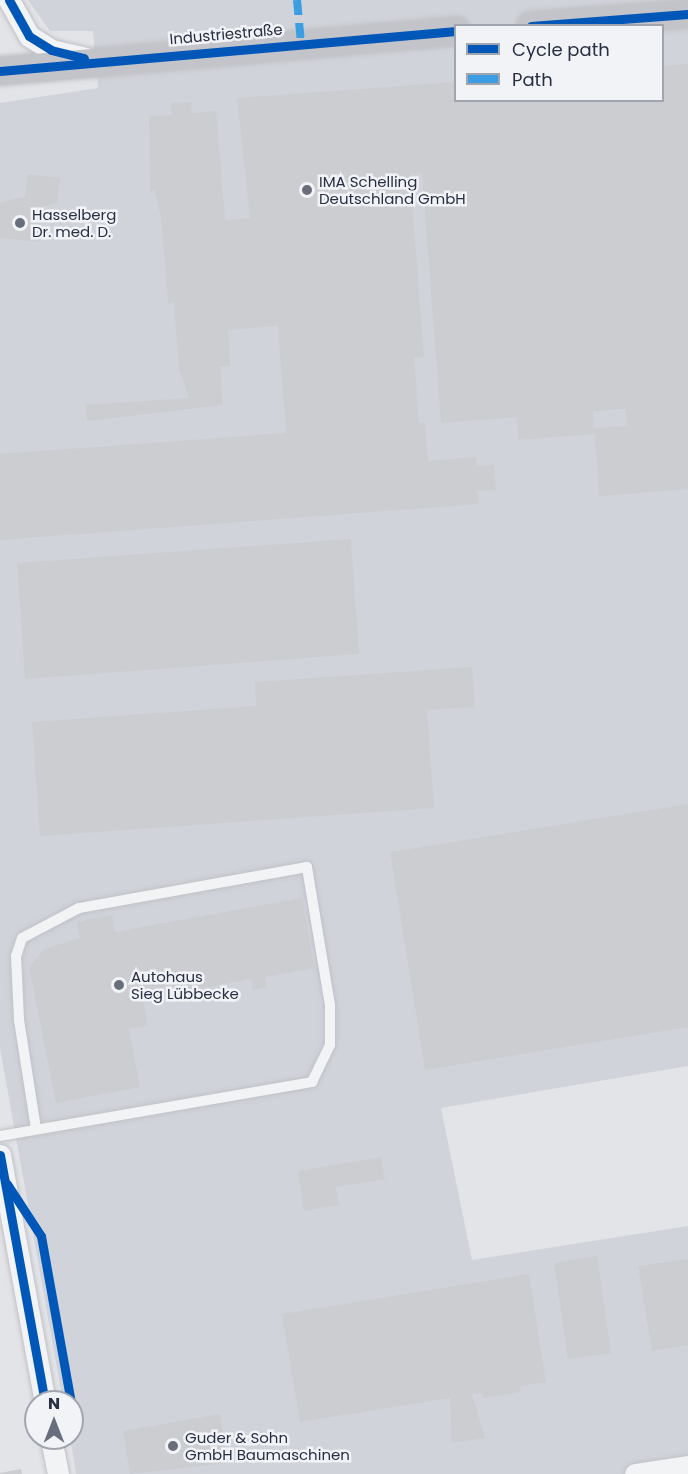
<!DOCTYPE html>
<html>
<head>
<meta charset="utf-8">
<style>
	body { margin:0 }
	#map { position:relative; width:688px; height:1474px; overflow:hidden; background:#e3e4e8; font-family:Poppins,sans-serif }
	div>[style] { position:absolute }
	.built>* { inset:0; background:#d1d3db }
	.building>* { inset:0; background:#cbcdd1 }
	.roads { filter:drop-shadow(0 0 2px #c1c2c6) drop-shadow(0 0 2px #c1c2c6) }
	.lane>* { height:10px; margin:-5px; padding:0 5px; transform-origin:5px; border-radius:5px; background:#f2f3f5 }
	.street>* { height:21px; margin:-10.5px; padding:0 10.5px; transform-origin:10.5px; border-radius:10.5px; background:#f2f3f5 }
	.secondary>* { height:28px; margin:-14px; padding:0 14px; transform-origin:14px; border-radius:14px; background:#c3c4ca }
	.quiet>* { height:8px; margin-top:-4px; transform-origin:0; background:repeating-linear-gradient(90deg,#3d9de3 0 15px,transparent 0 23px) }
	.cycleway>* { height:9px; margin:-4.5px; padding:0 4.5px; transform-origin:4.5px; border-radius:4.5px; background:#0057b8 }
	.dots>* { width:16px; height:16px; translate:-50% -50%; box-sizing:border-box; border:3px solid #f1f3f7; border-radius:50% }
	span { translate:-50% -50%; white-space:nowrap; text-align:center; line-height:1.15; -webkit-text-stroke:5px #f1f3f7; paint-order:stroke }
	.street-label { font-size:15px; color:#282f43 }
	.poi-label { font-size:15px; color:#282f43 }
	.left { translate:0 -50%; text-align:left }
	.legend { position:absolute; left:454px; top:24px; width:210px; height:78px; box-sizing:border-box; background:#f1f3f7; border:2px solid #a1a5af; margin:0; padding:8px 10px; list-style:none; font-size:18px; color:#282f43 }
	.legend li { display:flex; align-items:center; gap:12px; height:30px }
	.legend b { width:30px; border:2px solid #a1a5af }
	.north { position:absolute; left:24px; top:1390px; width:60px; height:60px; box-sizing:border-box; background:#f1f3f7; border:2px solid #a1a5af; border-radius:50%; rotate:0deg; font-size:16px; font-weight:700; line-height:24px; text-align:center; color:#282f43 }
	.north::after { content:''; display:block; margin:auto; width:21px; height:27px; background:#696e7d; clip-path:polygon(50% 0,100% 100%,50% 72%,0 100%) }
</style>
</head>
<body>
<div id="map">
	<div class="built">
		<i style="clip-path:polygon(evenodd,28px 0,688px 0,688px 1066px,441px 1108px,472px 1260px,688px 1226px,688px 1474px,76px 1474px,70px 1438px,72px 1402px,63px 1402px,0 1048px,0 103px,98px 88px,93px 31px,50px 31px,28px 0,456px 26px,662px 26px,662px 100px,456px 100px,456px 26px)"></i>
	</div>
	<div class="building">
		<i style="clip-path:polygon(evenodd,688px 64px,688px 489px,599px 496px,595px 434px,518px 440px,517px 417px,441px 423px,422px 173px,410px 174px,424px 357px,414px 358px,419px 423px,425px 423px,428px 461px,476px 457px,477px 466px,494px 465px,496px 490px,477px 491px,479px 504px,0 540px,0 454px,286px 433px,278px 326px,228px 330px,230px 366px,220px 367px,223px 405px,87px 421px,85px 405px,189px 398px,179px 369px,174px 302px,168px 303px,161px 219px,155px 191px,150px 191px,149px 116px,172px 115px,171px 103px,191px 102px,192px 113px,216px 111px,225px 220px,250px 218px,237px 98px,456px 82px,456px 100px,662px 100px,662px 66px,688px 64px,625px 409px,627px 426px,594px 428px,593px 411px,625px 409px)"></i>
		<i style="clip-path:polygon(28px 174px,60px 178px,57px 203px,42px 207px,39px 242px,0 238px,0 202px,25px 197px)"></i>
		<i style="clip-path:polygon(351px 539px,359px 654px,25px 679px,17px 563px)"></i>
		<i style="clip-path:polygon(472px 667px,475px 707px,427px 710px,434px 808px,40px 836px,32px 722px,256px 706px,255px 682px)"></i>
		<i style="clip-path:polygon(688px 804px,688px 1027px,425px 1070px,390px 852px)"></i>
		<i style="clip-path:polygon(302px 898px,314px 968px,265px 977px,267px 987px,253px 990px,251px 979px,143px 999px,148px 1026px,129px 1029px,140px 1087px,56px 1103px,29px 967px,44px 949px,80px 938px,77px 922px,112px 915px,115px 932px)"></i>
		<i style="clip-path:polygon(381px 1157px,385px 1179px,336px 1187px,339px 1205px,304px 1211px,298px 1171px)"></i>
		<i style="clip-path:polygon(597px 1256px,611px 1353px,568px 1359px,554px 1263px)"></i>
		<i style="clip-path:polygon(688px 1259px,688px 1345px,652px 1351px,638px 1266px)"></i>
		<i style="clip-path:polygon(529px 1274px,546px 1382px,520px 1386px,521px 1392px,483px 1398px,482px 1393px,472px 1394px,485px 1438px,452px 1443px,450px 1398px,300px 1422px,282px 1314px)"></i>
		<i style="clip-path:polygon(220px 1414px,228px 1463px,130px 1474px,123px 1431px)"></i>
		<i style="clip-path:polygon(21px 1469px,22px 1474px,0 1474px,0 1473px)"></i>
	</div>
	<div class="roads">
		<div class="lane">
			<i style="left:0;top:1136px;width:317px;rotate:-9.8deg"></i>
			<i style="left:312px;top:1082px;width:41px;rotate:-64.1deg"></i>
			<i style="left:330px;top:1045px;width:40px;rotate:-90deg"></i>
			<i style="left:330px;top:1005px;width:140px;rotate:-99.5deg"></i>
			<i style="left:307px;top:867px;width:232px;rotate:169.8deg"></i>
			<i style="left:79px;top:908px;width:64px;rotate:152.2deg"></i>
			<i style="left:22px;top:938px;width:19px;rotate:108deg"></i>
			<i style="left:16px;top:956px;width:64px;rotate:87.3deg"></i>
			<i style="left:19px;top:1020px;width:110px;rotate:81.1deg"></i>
		</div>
		<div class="street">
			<i style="left:9px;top:0;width:41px;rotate:60.9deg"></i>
			<i style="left:29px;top:36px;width:26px;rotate:32deg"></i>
			<i style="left:51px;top:50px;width:36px;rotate:13deg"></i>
			<i style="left:0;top:1155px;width:251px;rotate:79.7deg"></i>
			<i style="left:51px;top:1438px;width:37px;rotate:79deg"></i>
			<i style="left:635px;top:1474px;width:54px;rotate:-8.6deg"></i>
		</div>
		<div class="secondary">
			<i style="left:531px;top:26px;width:157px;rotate:-4.4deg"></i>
			<i style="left:0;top:71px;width:458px;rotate:-5deg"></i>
		</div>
	</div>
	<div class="quiet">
		<i style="left:297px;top:0;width:43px;rotate:84.7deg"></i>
	</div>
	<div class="cycleway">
		<i style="left:9px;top:0;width:41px;rotate:60.9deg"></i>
		<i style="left:29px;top:36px;width:26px;rotate:32deg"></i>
		<i style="left:51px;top:50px;width:34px;rotate:14deg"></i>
		<i style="left:531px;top:26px;width:157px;rotate:-4.4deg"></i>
		<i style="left:0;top:71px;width:458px;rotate:-5deg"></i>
		<i style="left:0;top:1155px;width:251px;rotate:79.7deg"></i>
		<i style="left:7px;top:1184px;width:62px;rotate:56.8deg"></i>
		<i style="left:41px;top:1236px;width:169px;rotate:79.8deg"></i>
	</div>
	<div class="dots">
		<i style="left:307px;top:190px;background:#696e7d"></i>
		<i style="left:20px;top:223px;background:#696e7d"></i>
		<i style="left:119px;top:985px;background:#696e7d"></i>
		<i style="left:173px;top:1446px;background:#696e7d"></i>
	</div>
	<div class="street-label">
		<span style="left:226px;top:34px;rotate:-5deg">Industriestraße</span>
	</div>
	<div class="poi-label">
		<span class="left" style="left:319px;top:190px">IMA Schelling<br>Deutschland GmbH</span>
		<span class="left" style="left:32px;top:223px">Hasselberg<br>Dr. med. D.</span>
		<span class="left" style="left:131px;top:985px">Autohaus<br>Sieg Lübbecke</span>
		<span class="left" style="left:185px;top:1446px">Guder &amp; Sohn<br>GmbH Baumaschinen</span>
	</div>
	<ul class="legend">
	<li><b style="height:8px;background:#0057b8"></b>Cycle path</li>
	<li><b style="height:8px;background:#3d9de3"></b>Path</li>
	</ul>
	<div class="north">N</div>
</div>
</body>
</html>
